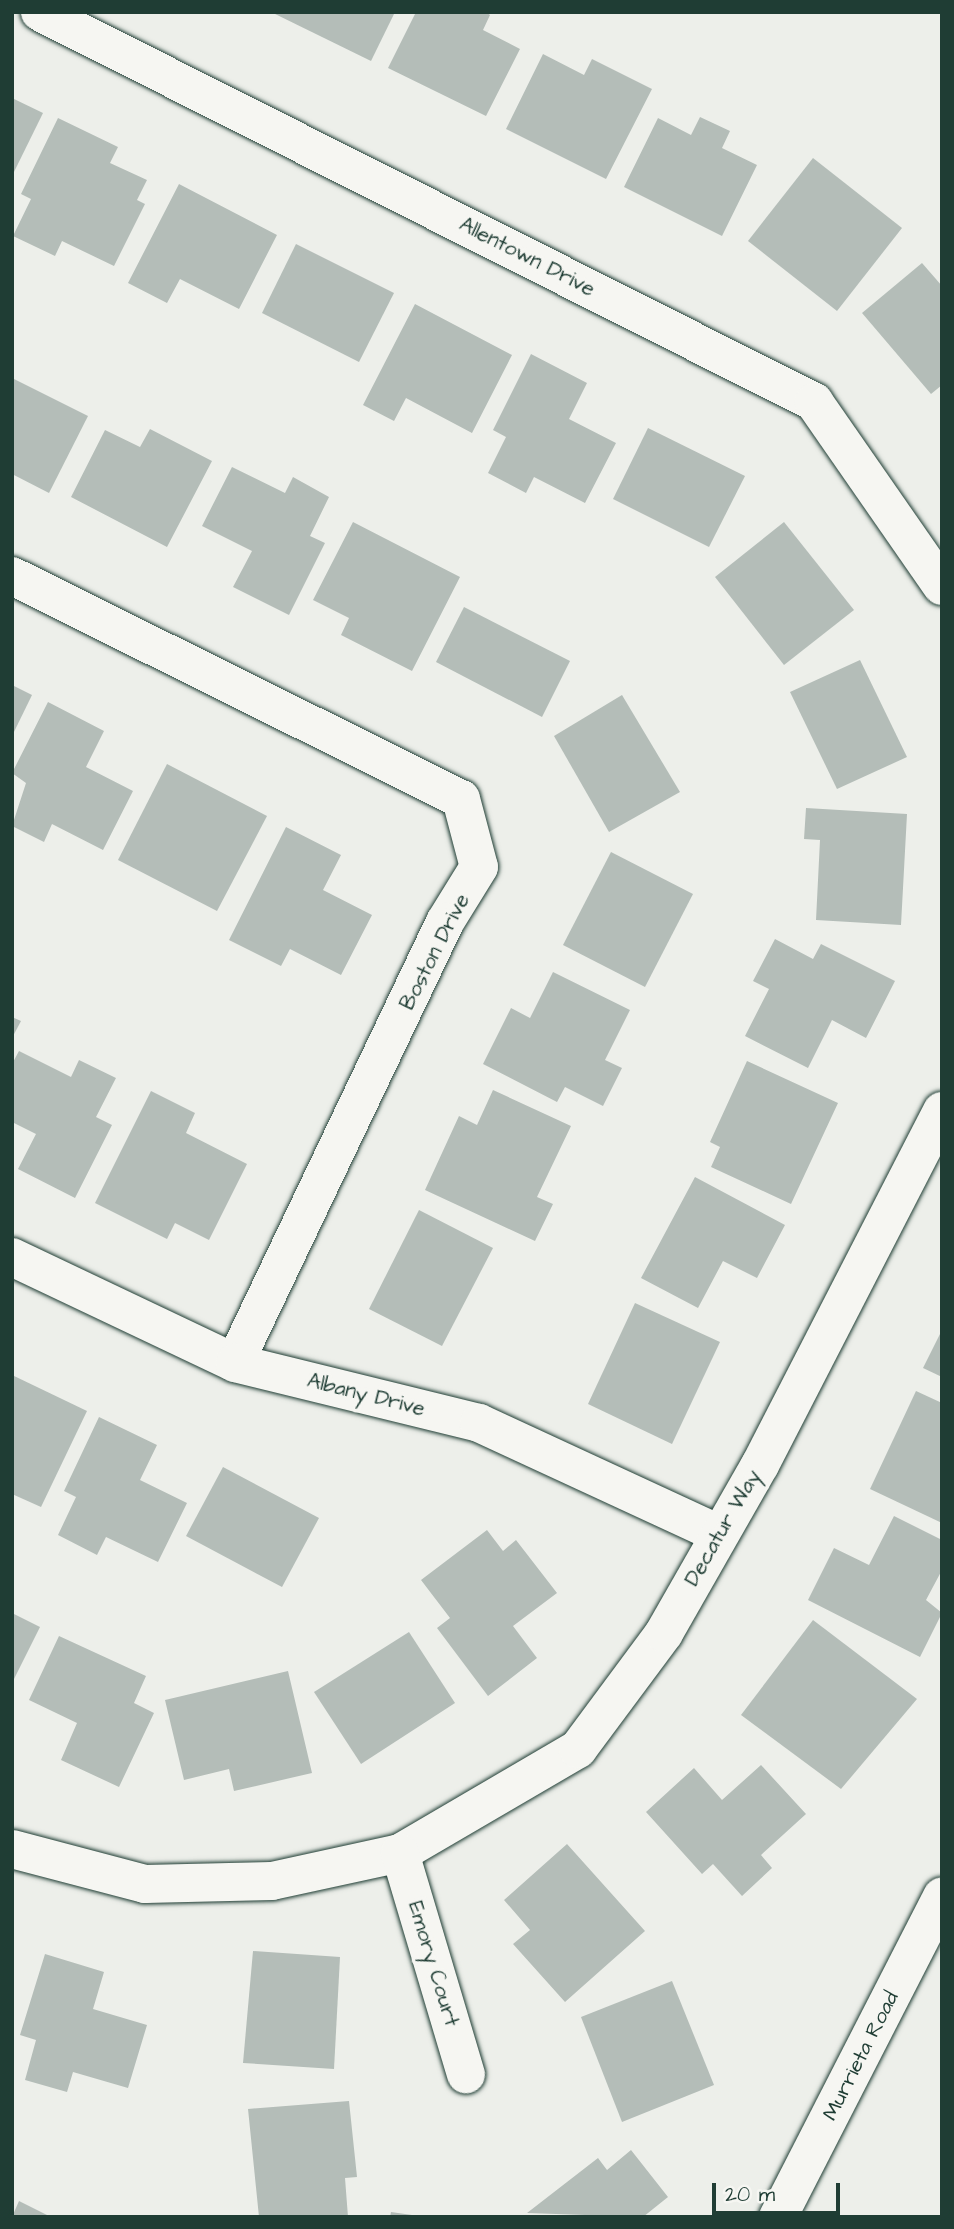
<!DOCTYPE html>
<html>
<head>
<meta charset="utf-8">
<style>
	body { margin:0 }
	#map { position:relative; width:954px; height:2229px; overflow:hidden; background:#edefea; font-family:"Architects Daughter",sans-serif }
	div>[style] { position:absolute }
	.building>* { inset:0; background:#b4bdb8 }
	.roads { filter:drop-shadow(0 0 2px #1f3d34) drop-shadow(0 0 2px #1f3d34) }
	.street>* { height:38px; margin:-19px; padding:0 19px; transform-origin:19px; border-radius:19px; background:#f6f6f2 }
	.secondary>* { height:38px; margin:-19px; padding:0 19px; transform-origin:19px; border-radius:19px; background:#f6f6f2 }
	span { translate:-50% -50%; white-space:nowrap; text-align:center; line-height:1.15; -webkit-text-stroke:7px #f6f6f2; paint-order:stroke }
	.street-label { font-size:21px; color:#1f3d34 }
	.frame { position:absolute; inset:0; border:14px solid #1f3d34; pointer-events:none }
	.scale { position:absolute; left:712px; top:2183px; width:128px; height:32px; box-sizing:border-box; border:4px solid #1f3d34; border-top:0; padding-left:9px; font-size:21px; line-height:24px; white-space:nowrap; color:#1f3d34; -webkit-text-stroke:5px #f6f6f2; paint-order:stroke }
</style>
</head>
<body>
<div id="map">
	<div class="building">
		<i style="clip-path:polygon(271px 12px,395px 12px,371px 61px)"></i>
		<i style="clip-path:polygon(416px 12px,486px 12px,490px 15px,483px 30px,520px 49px,486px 116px,388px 68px)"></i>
		<i style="clip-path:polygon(543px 54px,584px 75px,592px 59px,652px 89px,606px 179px,506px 129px)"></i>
		<i style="clip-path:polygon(12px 98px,43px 113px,12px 176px)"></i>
		<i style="clip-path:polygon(700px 117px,730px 131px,722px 148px,757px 165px,722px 236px,624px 187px,658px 118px,691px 135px)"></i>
		<i style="clip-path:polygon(58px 118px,118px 147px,110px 163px,147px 180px,137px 200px,145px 204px,114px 266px,62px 241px,55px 256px,13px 236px,31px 199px,21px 194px)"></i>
		<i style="clip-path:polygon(813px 158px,902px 228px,837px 311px,748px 241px)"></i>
		<i style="clip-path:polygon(179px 184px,277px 235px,239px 309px,180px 279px,167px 303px,128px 283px)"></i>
		<i style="clip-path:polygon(296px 244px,394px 293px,359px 362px,262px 313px)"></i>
		<i style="clip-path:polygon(922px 263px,942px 286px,942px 385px,931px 394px,862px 313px)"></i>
		<i style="clip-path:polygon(415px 304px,512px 355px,472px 433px,406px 398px,394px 421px,363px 405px)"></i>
		<i style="clip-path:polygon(531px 354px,587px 383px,569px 419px,616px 443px,585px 503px,534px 477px,526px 493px,488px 473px,506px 437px,493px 430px)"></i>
		<i style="clip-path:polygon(12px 378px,88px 416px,49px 493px,12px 474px)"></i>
		<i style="clip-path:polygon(648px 428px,745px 476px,709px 547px,613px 499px)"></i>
		<i style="clip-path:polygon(150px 429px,212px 461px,167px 547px,71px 497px,105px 430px,140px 447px)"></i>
		<i style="clip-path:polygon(232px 467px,285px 493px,293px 477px,329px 497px,310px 536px,325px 543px,289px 615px,233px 587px,252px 551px,202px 526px)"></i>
		<i style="clip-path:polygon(353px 522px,460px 577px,412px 671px,341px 635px,349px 618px,313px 600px)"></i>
		<i style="clip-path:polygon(784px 522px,854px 610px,784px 665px,715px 577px)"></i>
		<i style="clip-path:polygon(464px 607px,570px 661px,542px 717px,436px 662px)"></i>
		<i style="clip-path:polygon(860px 660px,907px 757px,837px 789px,790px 692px)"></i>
		<i style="clip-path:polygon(12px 685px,32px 695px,12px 736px)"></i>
		<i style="clip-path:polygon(622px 695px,680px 792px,609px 832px,554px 736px)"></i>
		<i style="clip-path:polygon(48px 702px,104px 731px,86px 767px,133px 791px,103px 850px,52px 824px,44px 842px,12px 826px,26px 783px,12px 773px)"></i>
		<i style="clip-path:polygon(167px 764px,267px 816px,217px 911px,118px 860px)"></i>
		<i style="clip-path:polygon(806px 808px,907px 814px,901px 925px,816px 920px,820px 840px,804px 839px)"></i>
		<i style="clip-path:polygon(286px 827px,341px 855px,323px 890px,372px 915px,341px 975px,290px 949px,281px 966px,229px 940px)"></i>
		<i style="clip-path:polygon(611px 852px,693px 894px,645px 987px,563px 945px)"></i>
		<i style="clip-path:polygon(775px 939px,813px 959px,821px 944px,895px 981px,866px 1038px,832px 1020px,808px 1068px,745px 1036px,769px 989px,753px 981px)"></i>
		<i style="clip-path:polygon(553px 972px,630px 1010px,605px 1060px,622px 1068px,603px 1106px,565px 1087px,557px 1102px,483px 1064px,511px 1008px,530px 1018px)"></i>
		<i style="clip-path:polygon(12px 1017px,21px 1021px,12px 1038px)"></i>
		<i style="clip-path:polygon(19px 1051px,71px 1077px,79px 1060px,116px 1078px,96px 1117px,112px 1125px,75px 1198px,18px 1169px,36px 1134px,12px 1122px,12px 1064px)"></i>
		<i style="clip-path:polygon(747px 1061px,838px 1103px,791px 1204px,711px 1167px,720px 1147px,710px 1142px)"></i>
		<i style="clip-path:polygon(493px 1090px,571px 1126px,537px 1197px,553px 1204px,535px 1241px,425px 1190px,459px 1116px,477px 1125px)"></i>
		<i style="clip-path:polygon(151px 1091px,195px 1113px,186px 1133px,247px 1164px,209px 1240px,175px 1223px,167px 1239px,95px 1203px)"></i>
		<i style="clip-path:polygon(695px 1177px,785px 1225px,757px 1278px,723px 1261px,698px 1308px,641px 1278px)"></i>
		<i style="clip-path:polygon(419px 1210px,493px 1248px,442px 1346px,369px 1309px)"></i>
		<i style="clip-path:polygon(635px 1303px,720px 1342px,672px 1444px,588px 1404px)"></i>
		<i style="clip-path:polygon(942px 1330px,942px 1377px,923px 1368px)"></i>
		<i style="clip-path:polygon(12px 1375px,87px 1411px,41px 1507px,12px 1494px)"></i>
		<i style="clip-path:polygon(916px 1391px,942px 1403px,942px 1523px,870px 1489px)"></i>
		<i style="clip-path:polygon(99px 1417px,157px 1445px,140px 1480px,187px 1503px,158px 1562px,106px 1537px,97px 1555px,58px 1535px,76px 1497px,64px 1491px)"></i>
		<i style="clip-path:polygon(223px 1467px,319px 1518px,282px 1587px,186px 1536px)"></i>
		<i style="clip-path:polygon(894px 1516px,942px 1540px,942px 1570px,926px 1600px,942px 1613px,920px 1657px,808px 1600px,834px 1548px,869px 1565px)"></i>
		<i style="clip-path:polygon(487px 1530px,503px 1551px,516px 1540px,557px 1593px,513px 1626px,537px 1658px,488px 1696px,437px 1628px,450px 1618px,421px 1580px)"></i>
		<i style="clip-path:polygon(12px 1613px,40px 1627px,12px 1683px)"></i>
		<i style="clip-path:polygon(813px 1620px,917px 1699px,841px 1789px,741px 1715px)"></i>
		<i style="clip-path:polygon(409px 1632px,455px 1703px,361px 1764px,314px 1692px)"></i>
		<i style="clip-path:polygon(59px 1636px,146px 1676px,134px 1703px,154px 1713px,119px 1787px,61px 1760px,77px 1723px,29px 1700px)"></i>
		<i style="clip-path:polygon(288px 1671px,312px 1773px,234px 1791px,229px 1769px,184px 1780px,165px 1700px)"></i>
		<i style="clip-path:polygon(761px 1765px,806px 1814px,761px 1855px,772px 1868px,742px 1896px,713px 1864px,702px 1874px,646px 1812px,694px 1768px,722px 1800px)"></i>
		<i style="clip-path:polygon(567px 1844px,645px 1931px,565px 2002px,513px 1944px,530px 1930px,504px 1900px)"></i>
		<i style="clip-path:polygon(253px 1951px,340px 1957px,334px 2069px,243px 2063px)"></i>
		<i style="clip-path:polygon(45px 1954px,104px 1972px,93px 2009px,147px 2025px,128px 2088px,73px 2072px,67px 2092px,25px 2080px,36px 2040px,20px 2035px)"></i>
		<i style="clip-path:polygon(672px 1981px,714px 2085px,622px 2122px,581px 2017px)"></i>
		<i style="clip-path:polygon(349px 2101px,357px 2177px,345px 2178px,348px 2217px,259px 2217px,248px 2109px)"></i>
		<i style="clip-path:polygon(631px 2150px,668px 2197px,643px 2217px,527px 2213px,598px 2158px,607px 2170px)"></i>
		<i style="clip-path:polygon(19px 2201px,51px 2217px,12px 2217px)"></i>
		<i style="clip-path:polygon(391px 2212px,412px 2215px,412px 2217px,390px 2217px)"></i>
	</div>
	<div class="roads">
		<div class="street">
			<i style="left:40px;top:12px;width:867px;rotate:26.74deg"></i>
			<i style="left:814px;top:402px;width:224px;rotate:55.2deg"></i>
			<i style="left:12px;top:576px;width:501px;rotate:26.41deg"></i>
			<i style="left:461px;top:799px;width:70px;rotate:75.2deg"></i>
			<i style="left:479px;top:867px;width:65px;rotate:121.7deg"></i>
			<i style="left:445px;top:922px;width:488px;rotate:115.5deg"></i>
			<i style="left:12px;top:1257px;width:247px;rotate:25.4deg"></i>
			<i style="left:235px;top:1363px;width:251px;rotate:13.8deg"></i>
			<i style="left:479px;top:1423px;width:264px;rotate:24.8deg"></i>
			<i style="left:12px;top:1849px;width:138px;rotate:14.7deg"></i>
			<i style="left:145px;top:1884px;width:127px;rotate:-1.4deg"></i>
			<i style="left:272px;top:1881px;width:131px;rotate:-12.3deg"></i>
			<i style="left:400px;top:1853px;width:206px;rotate:-30.3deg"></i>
			<i style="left:578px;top:1749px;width:144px;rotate:-53.4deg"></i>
			<i style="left:664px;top:1633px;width:193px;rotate:-60.3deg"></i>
			<i style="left:760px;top:1465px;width:398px;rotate:-62.8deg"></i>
			<i style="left:400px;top:1853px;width:231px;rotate:73.4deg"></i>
		</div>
		<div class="secondary">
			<i style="left:778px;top:2217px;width:360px;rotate:-62.9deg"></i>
		</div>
	</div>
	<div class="street-label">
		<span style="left:527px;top:257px;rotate:27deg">Allentown Drive</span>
		<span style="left:435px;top:952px;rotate:-63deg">Boston Drive</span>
		<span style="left:366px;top:1395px;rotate:14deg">Albany Drive</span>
		<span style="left:723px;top:1528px;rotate:-60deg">Decatur Way</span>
		<span style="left:433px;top:1964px;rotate:73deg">Emory Court</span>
		<span style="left:861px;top:2056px;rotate:-63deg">Murrieta Road</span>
	</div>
	<div class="frame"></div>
	<div class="scale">20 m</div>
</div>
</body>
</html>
